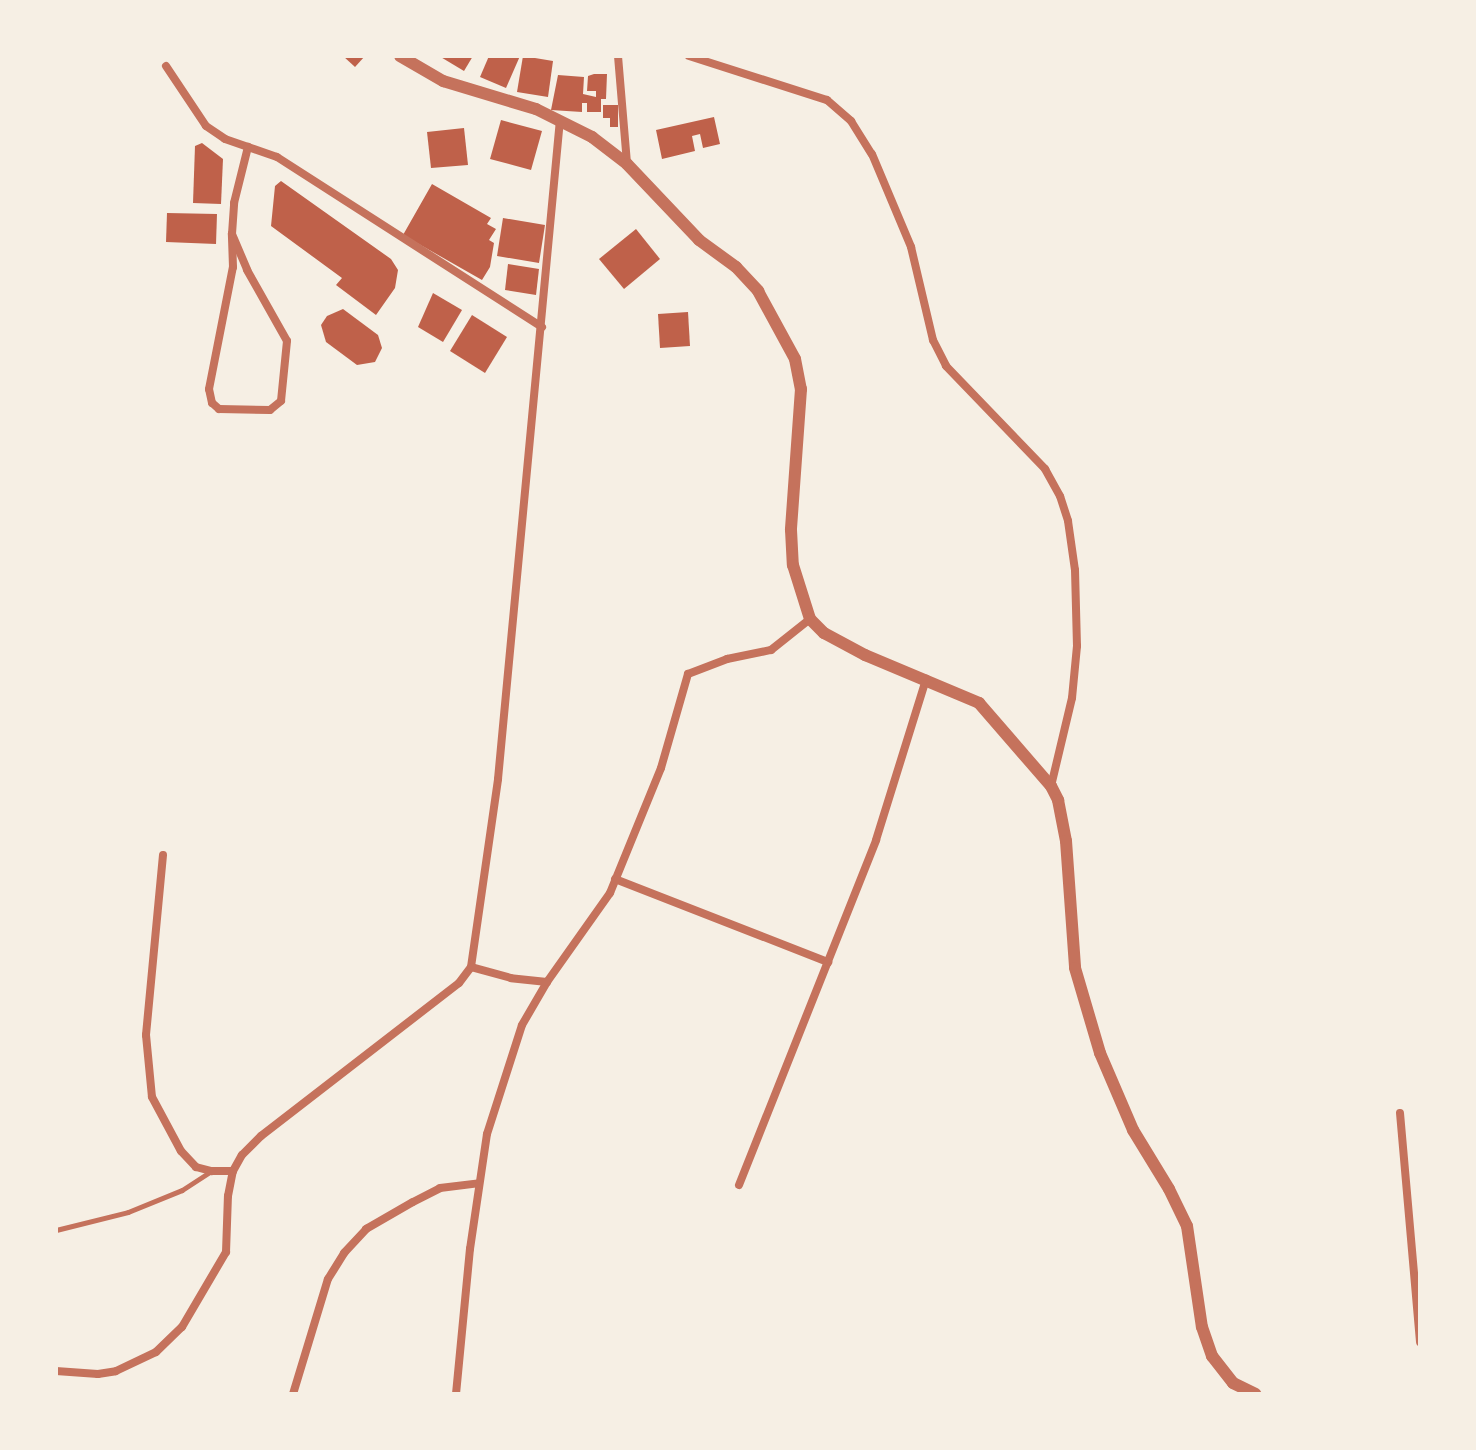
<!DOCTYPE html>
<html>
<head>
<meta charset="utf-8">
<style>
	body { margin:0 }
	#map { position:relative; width:1476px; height:1450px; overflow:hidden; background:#f6efe4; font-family:Poppins,sans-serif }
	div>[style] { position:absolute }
	.building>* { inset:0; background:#bf614a }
	.service>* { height:5px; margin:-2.5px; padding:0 2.5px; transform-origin:2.5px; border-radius:2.5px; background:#c5725c }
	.minor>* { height:8px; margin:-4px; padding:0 4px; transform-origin:4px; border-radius:4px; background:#c5725c }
	.tertiary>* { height:12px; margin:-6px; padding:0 6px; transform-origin:6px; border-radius:6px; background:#c5725c }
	span { translate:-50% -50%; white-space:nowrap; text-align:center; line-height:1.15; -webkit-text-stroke:6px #f6efe4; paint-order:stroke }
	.frame { position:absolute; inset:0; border:58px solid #f6efe4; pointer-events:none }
</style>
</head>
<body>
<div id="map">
	<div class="building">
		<i style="clip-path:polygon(343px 56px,365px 56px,355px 67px)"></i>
		<i style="clip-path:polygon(439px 56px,473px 56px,464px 71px)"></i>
		<i style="clip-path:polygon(489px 56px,520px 56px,506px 88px,480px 77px)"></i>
		<i style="clip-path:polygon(523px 56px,553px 61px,548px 97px,517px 92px)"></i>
		<i style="clip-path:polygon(594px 74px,607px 74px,606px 99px,601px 99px,601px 112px,587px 112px,587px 103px,582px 103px,582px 112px,551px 110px,558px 75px,584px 77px,583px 94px,596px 97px,596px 91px,587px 91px,588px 76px)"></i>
		<i style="clip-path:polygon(603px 105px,618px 105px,618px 127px,610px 127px,610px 118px,603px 118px)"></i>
		<i style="clip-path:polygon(714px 117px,720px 144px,703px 148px,700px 134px,692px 136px,695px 151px,662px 159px,656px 130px)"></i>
		<i style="clip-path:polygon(501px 120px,542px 131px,531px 170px,490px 159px)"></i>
		<i style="clip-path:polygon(464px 128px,468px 165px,431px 168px,427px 132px)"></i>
		<i style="clip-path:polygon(202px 143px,223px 159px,221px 204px,193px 203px,195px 146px)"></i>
		<i style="clip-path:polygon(281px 181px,391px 259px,398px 270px,395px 288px,376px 315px,336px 285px,342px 278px,271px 226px,275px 186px)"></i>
		<i style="clip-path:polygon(432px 184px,491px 218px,487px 224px,496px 229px,489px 240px,494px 243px,490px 267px,482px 280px,403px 235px)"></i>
		<i style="clip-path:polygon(167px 213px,217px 214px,216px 244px,166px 242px)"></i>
		<i style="clip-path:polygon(503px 218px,545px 225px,539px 263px,497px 256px)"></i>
		<i style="clip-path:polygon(636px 229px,660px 259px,624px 289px,599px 259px)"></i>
		<i style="clip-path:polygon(508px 264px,539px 269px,536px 295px,505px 290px)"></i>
		<i style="clip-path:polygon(433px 293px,462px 310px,443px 342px,418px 327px)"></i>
		<i style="clip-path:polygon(343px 309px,378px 335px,382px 348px,375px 362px,357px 365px,326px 342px,321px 325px,327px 316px)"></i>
		<i style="clip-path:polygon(688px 312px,690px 346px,660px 348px,658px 314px)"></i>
		<i style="clip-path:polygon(472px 315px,507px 337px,485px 373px,450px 351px)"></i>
	</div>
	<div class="service">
		<i style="left:56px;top:1230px;width:74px;rotate:-14deg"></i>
		<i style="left:128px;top:1212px;width:58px;rotate:-22.2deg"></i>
		<i style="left:182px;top:1190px;width:33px;rotate:-33deg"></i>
	</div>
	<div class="minor">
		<i style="left:618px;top:56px;width:108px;rotate:85.2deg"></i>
		<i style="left:689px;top:56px;width:145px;rotate:17.7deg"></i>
		<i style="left:827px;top:100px;width:32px;rotate:41deg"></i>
		<i style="left:851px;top:121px;width:39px;rotate:58deg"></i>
		<i style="left:872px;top:154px;width:101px;rotate:67.2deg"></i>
		<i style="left:911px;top:247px;width:96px;rotate:76.7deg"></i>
		<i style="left:933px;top:340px;width:29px;rotate:63deg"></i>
		<i style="left:946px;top:366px;width:143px;rotate:46.1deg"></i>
		<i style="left:1045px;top:469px;width:31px;rotate:61deg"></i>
		<i style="left:1060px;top:496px;width:26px;rotate:72deg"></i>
		<i style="left:1068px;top:521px;width:49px;rotate:81.9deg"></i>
		<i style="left:1075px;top:570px;width:76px;rotate:88.5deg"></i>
		<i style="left:1077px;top:646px;width:52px;rotate:95.5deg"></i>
		<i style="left:1072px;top:698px;width:90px;rotate:103.4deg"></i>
		<i style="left:166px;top:66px;width:72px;rotate:56.3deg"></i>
		<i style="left:206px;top:126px;width:23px;rotate:34deg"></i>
		<i style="left:225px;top:139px;width:55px;rotate:19.1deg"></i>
		<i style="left:277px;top:157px;width:315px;rotate:32.7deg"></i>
		<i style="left:232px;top:234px;width:39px;rotate:67deg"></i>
		<i style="left:247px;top:270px;width:81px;rotate:60.6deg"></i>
		<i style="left:287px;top:341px;width:60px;rotate:95.7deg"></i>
		<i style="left:281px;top:401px;width:14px;rotate:141deg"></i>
		<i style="left:270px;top:410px;width:51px;rotate:-178.9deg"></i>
		<i style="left:219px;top:409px;width:9px;rotate:-139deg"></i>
		<i style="left:212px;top:403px;width:14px;rotate:-102deg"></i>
		<i style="left:209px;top:389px;width:124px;rotate:-78.9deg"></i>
		<i style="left:233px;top:267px;width:33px;rotate:-92deg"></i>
		<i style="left:232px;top:234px;width:31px;rotate:-86deg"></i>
		<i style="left:234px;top:203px;width:58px;rotate:-76deg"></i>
		<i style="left:163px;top:855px;width:181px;rotate:95.4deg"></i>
		<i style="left:146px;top:1035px;width:62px;rotate:84.5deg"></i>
		<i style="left:152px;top:1097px;width:61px;rotate:61.8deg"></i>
		<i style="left:181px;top:1151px;width:22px;rotate:47deg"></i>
		<i style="left:196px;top:1167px;width:16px;rotate:15deg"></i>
		<i style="left:211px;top:1171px;width:22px"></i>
		<i style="left:615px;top:879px;width:229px;rotate:21.3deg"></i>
		<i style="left:547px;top:982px;width:109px;rotate:-54.7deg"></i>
		<i style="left:610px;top:893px;width:135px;rotate:-67.8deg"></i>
		<i style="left:661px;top:768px;width:98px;rotate:-74deg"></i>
		<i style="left:688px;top:674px;width:42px;rotate:-21deg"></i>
		<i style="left:727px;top:659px;width:45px;rotate:-11.6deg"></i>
		<i style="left:771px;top:650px;width:50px;rotate:-38.5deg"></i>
		<i style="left:1400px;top:1113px;width:230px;rotate:85deg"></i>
		<i style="left:739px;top:1185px;width:371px;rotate:-68.3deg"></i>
		<i style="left:876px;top:840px;width:169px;rotate:-72.7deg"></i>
		<i style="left:56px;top:1371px;width:42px;rotate:4.1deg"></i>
		<i style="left:98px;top:1374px;width:18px;rotate:-9deg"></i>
		<i style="left:116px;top:1371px;width:44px;rotate:-25.4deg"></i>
		<i style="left:156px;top:1352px;width:36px;rotate:-44deg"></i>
		<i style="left:182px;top:1327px;width:87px;rotate:-59.6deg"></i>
		<i style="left:226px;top:1252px;width:56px;rotate:-88deg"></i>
		<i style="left:228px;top:1196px;width:25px;rotate:-79deg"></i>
		<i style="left:233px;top:1171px;width:18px;rotate:-61deg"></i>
		<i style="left:242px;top:1155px;width:27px;rotate:-45deg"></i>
		<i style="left:261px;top:1136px;width:250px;rotate:-37.7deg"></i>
		<i style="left:459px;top:983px;width:20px;rotate:-53deg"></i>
		<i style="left:471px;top:967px;width:190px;rotate:-81.8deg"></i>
		<i style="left:498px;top:779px;width:662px;rotate:-84.63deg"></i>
		<i style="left:293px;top:1394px;width:120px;rotate:-73.1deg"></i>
		<i style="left:328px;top:1279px;width:31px;rotate:-58deg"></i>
		<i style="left:344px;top:1253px;width:33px;rotate:-47deg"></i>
		<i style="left:366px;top:1229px;width:54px;rotate:-29.9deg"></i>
		<i style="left:413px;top:1202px;width:30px;rotate:-27deg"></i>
		<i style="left:440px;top:1188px;width:38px;rotate:-7deg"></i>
		<i style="left:456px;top:1394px;width:146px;rotate:-84.5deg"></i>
		<i style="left:470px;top:1249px;width:116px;rotate:-81.6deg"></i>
		<i style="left:487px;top:1134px;width:114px;rotate:-72.2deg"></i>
		<i style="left:522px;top:1025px;width:50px;rotate:-59.8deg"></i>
		<i style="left:547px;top:982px;width:36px;rotate:-174deg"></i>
		<i style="left:511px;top:978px;width:41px;rotate:-164.6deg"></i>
	</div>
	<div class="tertiary">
		<i style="left:400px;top:56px;width:50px;rotate:30.2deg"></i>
		<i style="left:443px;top:81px;width:97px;rotate:16.8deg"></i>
		<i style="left:536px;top:109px;width:63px;rotate:26.6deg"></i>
		<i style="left:592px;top:137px;width:44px;rotate:37.6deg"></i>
		<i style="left:627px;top:164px;width:105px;rotate:46.5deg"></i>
		<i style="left:699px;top:240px;width:46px;rotate:36.1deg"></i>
		<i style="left:736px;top:267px;width:33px;rotate:47deg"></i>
		<i style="left:758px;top:291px;width:77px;rotate:61.4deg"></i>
		<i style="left:795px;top:359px;width:31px;rotate:79deg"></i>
		<i style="left:801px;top:389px;width:141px;rotate:94.1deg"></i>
		<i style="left:791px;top:530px;width:35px;rotate:87deg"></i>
		<i style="left:793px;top:565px;width:57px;rotate:72.5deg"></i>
		<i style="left:810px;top:619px;width:20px;rotate:45deg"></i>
		<i style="left:824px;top:633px;width:47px;rotate:28.2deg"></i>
		<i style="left:865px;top:655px;width:124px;rotate:22.8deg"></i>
		<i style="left:979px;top:703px;width:110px;rotate:49.1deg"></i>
		<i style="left:1051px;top:786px;width:16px;rotate:63deg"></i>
		<i style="left:1058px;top:800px;width:42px;rotate:79deg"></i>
		<i style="left:1066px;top:841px;width:127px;rotate:85.9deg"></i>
		<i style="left:1075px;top:968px;width:89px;rotate:73.6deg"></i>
		<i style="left:1100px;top:1053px;width:84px;rotate:66.8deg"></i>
		<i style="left:1133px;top:1130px;width:69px;rotate:58.6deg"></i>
		<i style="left:1169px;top:1189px;width:41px;rotate:64.1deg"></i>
		<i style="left:1187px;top:1226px;width:102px;rotate:81.6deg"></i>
		<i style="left:1202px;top:1327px;width:31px;rotate:71deg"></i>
		<i style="left:1212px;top:1356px;width:34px;rotate:52deg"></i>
		<i style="left:1233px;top:1383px;width:25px;rotate:26deg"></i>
	</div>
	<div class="frame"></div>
</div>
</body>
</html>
